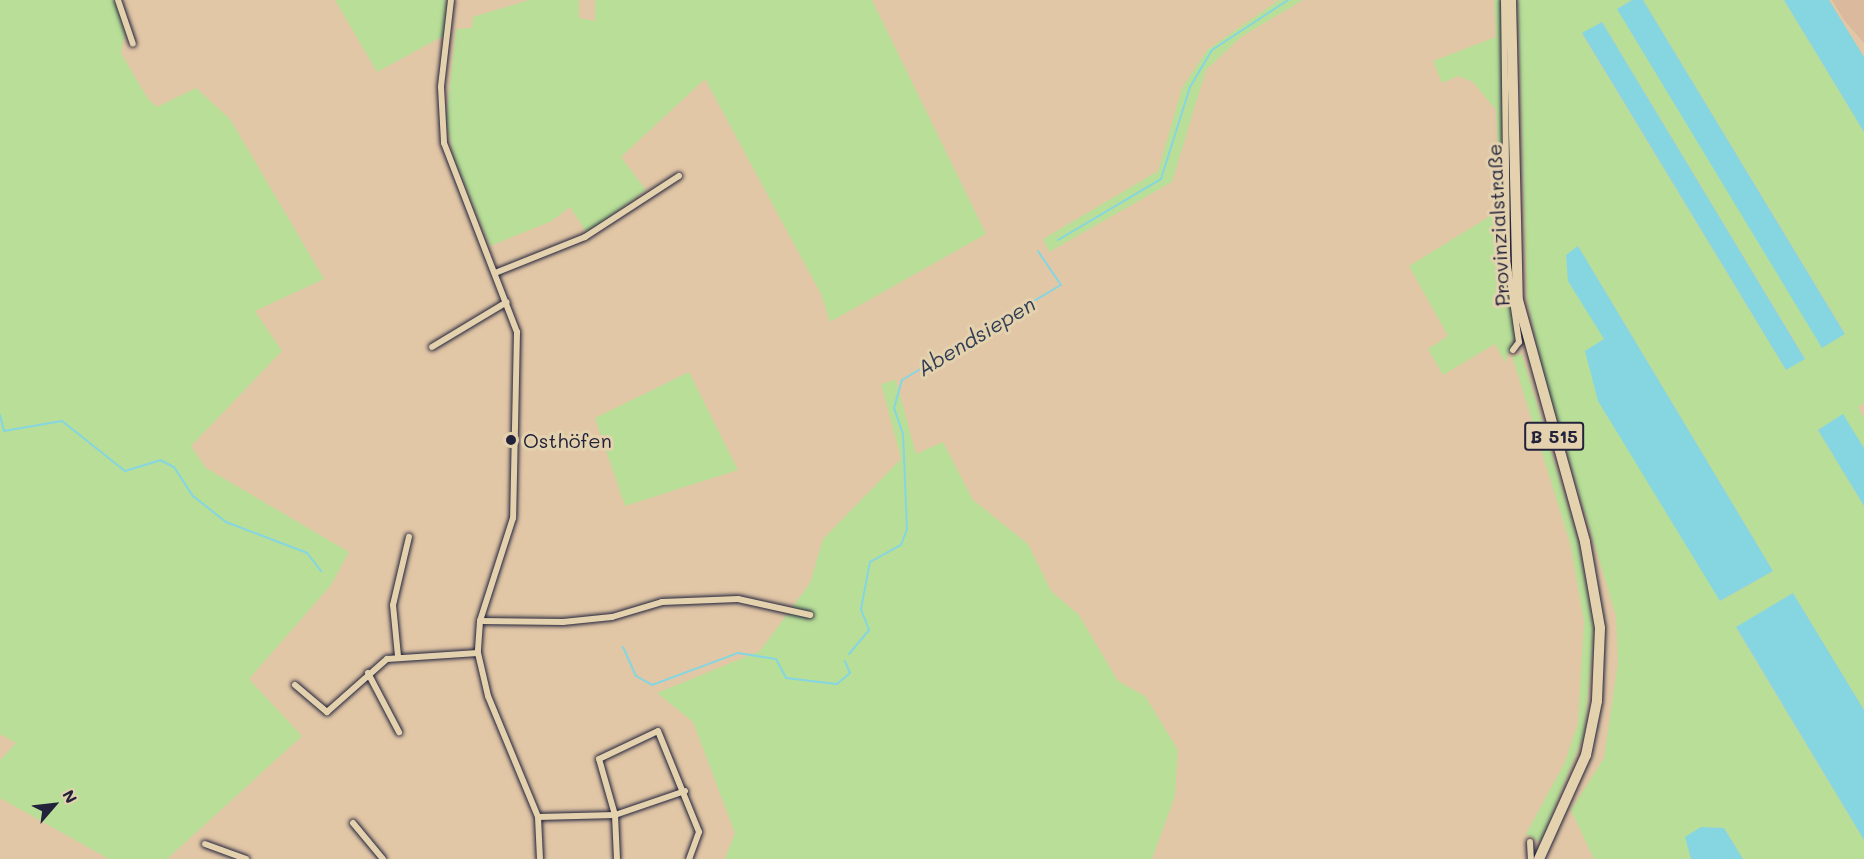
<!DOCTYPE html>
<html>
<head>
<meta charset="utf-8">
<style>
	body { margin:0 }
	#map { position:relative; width:1864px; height:859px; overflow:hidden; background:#e2c7a6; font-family:Mali,sans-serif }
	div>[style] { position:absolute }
	.built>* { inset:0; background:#dab99c }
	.green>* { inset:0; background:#b9de98 }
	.water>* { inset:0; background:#85d6e0 }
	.stream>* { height:2px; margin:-1px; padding:0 1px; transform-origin:1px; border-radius:1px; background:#85d6e0 }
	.roads { filter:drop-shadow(0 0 2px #22223b) drop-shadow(0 0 2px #22223b) }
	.minor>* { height:6px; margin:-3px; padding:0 3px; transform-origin:3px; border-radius:3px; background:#e4d2af }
	.primary>* { height:10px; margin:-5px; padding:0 5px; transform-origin:5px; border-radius:5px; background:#e4d2af }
	.dots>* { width:16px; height:16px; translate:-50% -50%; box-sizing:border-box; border:3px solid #e4d2af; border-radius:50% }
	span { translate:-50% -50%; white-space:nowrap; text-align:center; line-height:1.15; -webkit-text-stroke:6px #e4d2af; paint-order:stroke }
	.shield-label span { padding:2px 4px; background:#e4d2af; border:2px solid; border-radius:4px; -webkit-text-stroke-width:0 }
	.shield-label { font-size:18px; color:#22223b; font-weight:700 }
	.street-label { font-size:20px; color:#22223b }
	.poi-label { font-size:20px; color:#22223b }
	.left { translate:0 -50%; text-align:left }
	.water-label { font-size:21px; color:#313d54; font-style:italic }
	.north { position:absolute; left:24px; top:775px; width:60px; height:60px; -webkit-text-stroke:4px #e4d2af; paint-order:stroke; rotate:62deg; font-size:16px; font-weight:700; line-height:24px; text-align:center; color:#22223b }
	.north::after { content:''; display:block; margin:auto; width:21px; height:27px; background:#22223b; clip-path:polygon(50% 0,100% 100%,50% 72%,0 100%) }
</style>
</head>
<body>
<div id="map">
	<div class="built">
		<i style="clip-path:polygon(1832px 0,1864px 0,1864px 43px,1844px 20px)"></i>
	</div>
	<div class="green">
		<i style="clip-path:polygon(0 0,115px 0,125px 34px,121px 53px,148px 99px,157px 107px,196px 88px,230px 119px,324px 279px,255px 311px,282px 351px,191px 446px,206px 468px,349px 552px,331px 585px,249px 679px,302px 736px,167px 859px,109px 859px,0 798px,0 760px,16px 743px,0 734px)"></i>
		<i style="clip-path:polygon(335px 0,446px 0,445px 35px,377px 72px)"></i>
		<i style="clip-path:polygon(529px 0,579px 0,579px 18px,595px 21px,595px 0,872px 0,986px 234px,830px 322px,821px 294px,705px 79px,621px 157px,646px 190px,587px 233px,570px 207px,552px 221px,490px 246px,454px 158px,446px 120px,456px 29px,472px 28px,473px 17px)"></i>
		<i style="clip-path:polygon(1279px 0,1303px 0,1241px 37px,1206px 70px,1172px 182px,1049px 252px,1043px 239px,1158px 171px,1182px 88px,1207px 50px)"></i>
		<i style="clip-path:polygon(1494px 0,1504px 0,1506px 226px,1517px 331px,1505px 362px,1495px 344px,1443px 375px,1428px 349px,1448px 336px,1409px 266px,1500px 210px,1496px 110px,1473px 82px,1458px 76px,1442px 83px,1433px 61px,1496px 37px)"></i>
		<i style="clip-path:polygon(evenodd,1518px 0,1632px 0,1618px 8px,1822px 347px,1845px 333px,1643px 0,1784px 0,1864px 132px,1864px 403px,1858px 407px,1864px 418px,1864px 448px,1843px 415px,1818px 430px,1864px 506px,1864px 710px,1793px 593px,1736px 628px,1864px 840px,1864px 859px,1743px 859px,1724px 828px,1701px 827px,1686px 837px,1691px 859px,1594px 859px,1571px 810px,1604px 758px,1618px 663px,1616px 616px,1543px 373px,1527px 298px,1518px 0,1602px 22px,1805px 358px,1786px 370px,1582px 34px,1602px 22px,1518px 0,1578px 246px,1773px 571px,1721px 601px,1585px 351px,1604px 340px,1578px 246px)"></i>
		<i style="clip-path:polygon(1522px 354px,1578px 541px,1594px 631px,1584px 735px,1540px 842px,1526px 834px,1565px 762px,1578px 723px,1584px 621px,1570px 543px,1512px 356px)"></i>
		<i style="clip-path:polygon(689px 372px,738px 470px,625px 506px,595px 418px)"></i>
		<i style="clip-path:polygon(896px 380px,916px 454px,943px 442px,973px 500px,1028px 544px,1051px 591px,1079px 615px,1118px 681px,1145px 696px,1178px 750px,1175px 796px,1152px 859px,725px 859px,735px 833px,693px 722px,657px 693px,760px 651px,810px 583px,823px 539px,901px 459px,881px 384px)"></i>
	</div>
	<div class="water">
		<i style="clip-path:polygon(1632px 0,1643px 0,1845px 334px,1822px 348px,1617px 9px)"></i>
		<i style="clip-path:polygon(1784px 0,1829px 0,1864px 57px,1864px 132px)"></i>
		<i style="clip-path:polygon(1602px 22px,1805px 359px,1786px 370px,1582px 33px)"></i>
		<i style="clip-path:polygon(1578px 246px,1773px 571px,1720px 601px,1598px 401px,1585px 351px,1604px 339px,1568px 281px,1566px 255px)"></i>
		<i style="clip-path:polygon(1843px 414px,1864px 448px,1864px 506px,1818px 430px)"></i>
		<i style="clip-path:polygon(1793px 593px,1864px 710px,1864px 840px,1736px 627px)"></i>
		<i style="clip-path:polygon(1701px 827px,1724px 828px,1743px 859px,1691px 859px,1685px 837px)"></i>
	</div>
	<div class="stream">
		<i style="left:1058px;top:240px;width:120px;rotate:-30.6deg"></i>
		<i style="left:1161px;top:179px;width:96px;rotate:-72.5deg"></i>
		<i style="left:1190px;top:87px;width:43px;rotate:-59.3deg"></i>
		<i style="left:1212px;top:50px;width:91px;rotate:-33.3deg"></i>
		<i style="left:0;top:415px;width:16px;rotate:76deg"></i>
		<i style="left:4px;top:431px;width:59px;rotate:-9.8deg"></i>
		<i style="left:62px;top:421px;width:80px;rotate:38.4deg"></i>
		<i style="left:125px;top:471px;width:37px;rotate:-17deg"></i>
		<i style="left:160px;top:460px;width:16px;rotate:27deg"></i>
		<i style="left:174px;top:467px;width:35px;rotate:57deg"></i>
		<i style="left:193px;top:496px;width:42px;rotate:38.2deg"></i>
		<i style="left:226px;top:522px;width:87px;rotate:20.9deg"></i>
		<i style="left:307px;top:553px;width:23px;rotate:52deg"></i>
		<i style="left:623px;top:647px;width:32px;rotate:66deg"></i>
		<i style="left:636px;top:676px;width:18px;rotate:29deg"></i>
		<i style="left:652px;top:685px;width:92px;rotate:-20.4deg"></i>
		<i style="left:738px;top:653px;width:38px;rotate:9deg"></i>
		<i style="left:776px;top:659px;width:21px;rotate:62deg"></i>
		<i style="left:786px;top:678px;width:51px;rotate:6.7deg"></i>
		<i style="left:837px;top:684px;width:17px;rotate:-40deg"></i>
		<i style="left:850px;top:673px;width:13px;rotate:-113deg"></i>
		<i style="left:849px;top:654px;width:31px;rotate:-50deg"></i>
		<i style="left:869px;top:630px;width:22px;rotate:-111deg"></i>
		<i style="left:861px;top:609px;width:48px;rotate:-79.2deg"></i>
		<i style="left:870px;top:562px;width:35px;rotate:-29deg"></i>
		<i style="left:901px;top:545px;width:17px;rotate:-69deg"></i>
		<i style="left:907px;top:529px;width:95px;rotate:-92.4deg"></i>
		<i style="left:903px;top:434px;width:28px;rotate:-109deg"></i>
		<i style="left:894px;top:408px;width:29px;rotate:-74deg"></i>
		<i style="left:902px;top:380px;width:185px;rotate:-30.9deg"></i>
		<i style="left:1061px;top:285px;width:41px;rotate:-124.1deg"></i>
	</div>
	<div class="roads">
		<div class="minor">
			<i style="left:118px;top:0;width:46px;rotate:71.2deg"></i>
			<i style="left:451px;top:0;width:88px;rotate:96.6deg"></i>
			<i style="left:441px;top:87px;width:56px;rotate:86.9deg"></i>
			<i style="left:444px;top:143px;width:203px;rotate:68.9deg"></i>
			<i style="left:517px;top:332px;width:186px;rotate:91.2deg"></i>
			<i style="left:513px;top:518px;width:108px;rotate:107.8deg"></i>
			<i style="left:480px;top:621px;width:32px;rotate:94deg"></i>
			<i style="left:478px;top:653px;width:44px;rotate:76.9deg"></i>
			<i style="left:488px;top:696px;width:131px;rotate:67.5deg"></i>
			<i style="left:538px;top:817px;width:42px;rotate:87.3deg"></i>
			<i style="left:1504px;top:0;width:259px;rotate:89.3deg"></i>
			<i style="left:1507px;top:259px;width:84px;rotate:81.8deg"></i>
			<i style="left:1519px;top:342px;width:10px;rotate:127deg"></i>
			<i style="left:495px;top:273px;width:97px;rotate:-21.8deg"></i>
			<i style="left:585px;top:237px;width:112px;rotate:-33deg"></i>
			<i style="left:432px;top:347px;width:87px;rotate:-31deg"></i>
			<i style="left:480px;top:621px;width:83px;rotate:0.7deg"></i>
			<i style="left:563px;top:622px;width:49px;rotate:-5.8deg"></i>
			<i style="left:612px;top:617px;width:52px;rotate:-16.7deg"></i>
			<i style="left:662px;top:602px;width:76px;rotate:-2.3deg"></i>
			<i style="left:738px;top:599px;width:74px;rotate:12.5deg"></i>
			<i style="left:398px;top:656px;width:51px;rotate:-95.6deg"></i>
			<i style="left:393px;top:605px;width:70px;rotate:-76.8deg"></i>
			<i style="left:368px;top:673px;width:67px;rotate:62.3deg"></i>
			<i style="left:295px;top:685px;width:42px;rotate:40.2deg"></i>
			<i style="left:327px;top:712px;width:80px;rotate:-41.5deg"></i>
			<i style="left:387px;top:659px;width:91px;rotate:-3.8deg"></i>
			<i style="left:538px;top:817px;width:77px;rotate:-1.5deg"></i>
			<i style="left:615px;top:815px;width:74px;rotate:-18.9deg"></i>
			<i style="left:353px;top:823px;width:47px;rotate:50.2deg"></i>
			<i style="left:1530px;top:842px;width:17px;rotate:87deg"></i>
			<i style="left:205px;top:844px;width:44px;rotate:20.1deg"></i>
			<i style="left:617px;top:859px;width:44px;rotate:-92.6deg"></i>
			<i style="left:615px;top:815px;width:58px;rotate:-105.9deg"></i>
			<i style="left:599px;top:759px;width:65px;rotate:-25.4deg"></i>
			<i style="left:658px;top:731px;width:109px;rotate:67.9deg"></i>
			<i style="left:699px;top:832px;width:29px;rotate:110deg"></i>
		</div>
		<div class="primary">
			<i style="left:1511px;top:0;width:300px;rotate:88.7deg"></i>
			<i style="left:1518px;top:300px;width:251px;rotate:74.5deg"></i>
			<i style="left:1585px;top:542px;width:87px;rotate:80.1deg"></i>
			<i style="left:1600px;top:628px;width:73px;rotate:92.4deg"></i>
			<i style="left:1597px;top:701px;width:55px;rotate:101.5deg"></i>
			<i style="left:1586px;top:755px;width:114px;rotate:114.3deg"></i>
		</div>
	</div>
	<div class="dots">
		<i style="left:511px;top:440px;background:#22223b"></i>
	</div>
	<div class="shield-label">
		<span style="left:1554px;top:436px">B 515</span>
	</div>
	<div class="street-label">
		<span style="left:1498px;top:225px;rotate:-93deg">Provinzialstraße</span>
	</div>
	<div class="poi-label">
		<span class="left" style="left:523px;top:440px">Osthöfen</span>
	</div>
	<div class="water-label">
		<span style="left:976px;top:336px;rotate:-31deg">Abendsiepen</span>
	</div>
	<div class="north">N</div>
</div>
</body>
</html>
